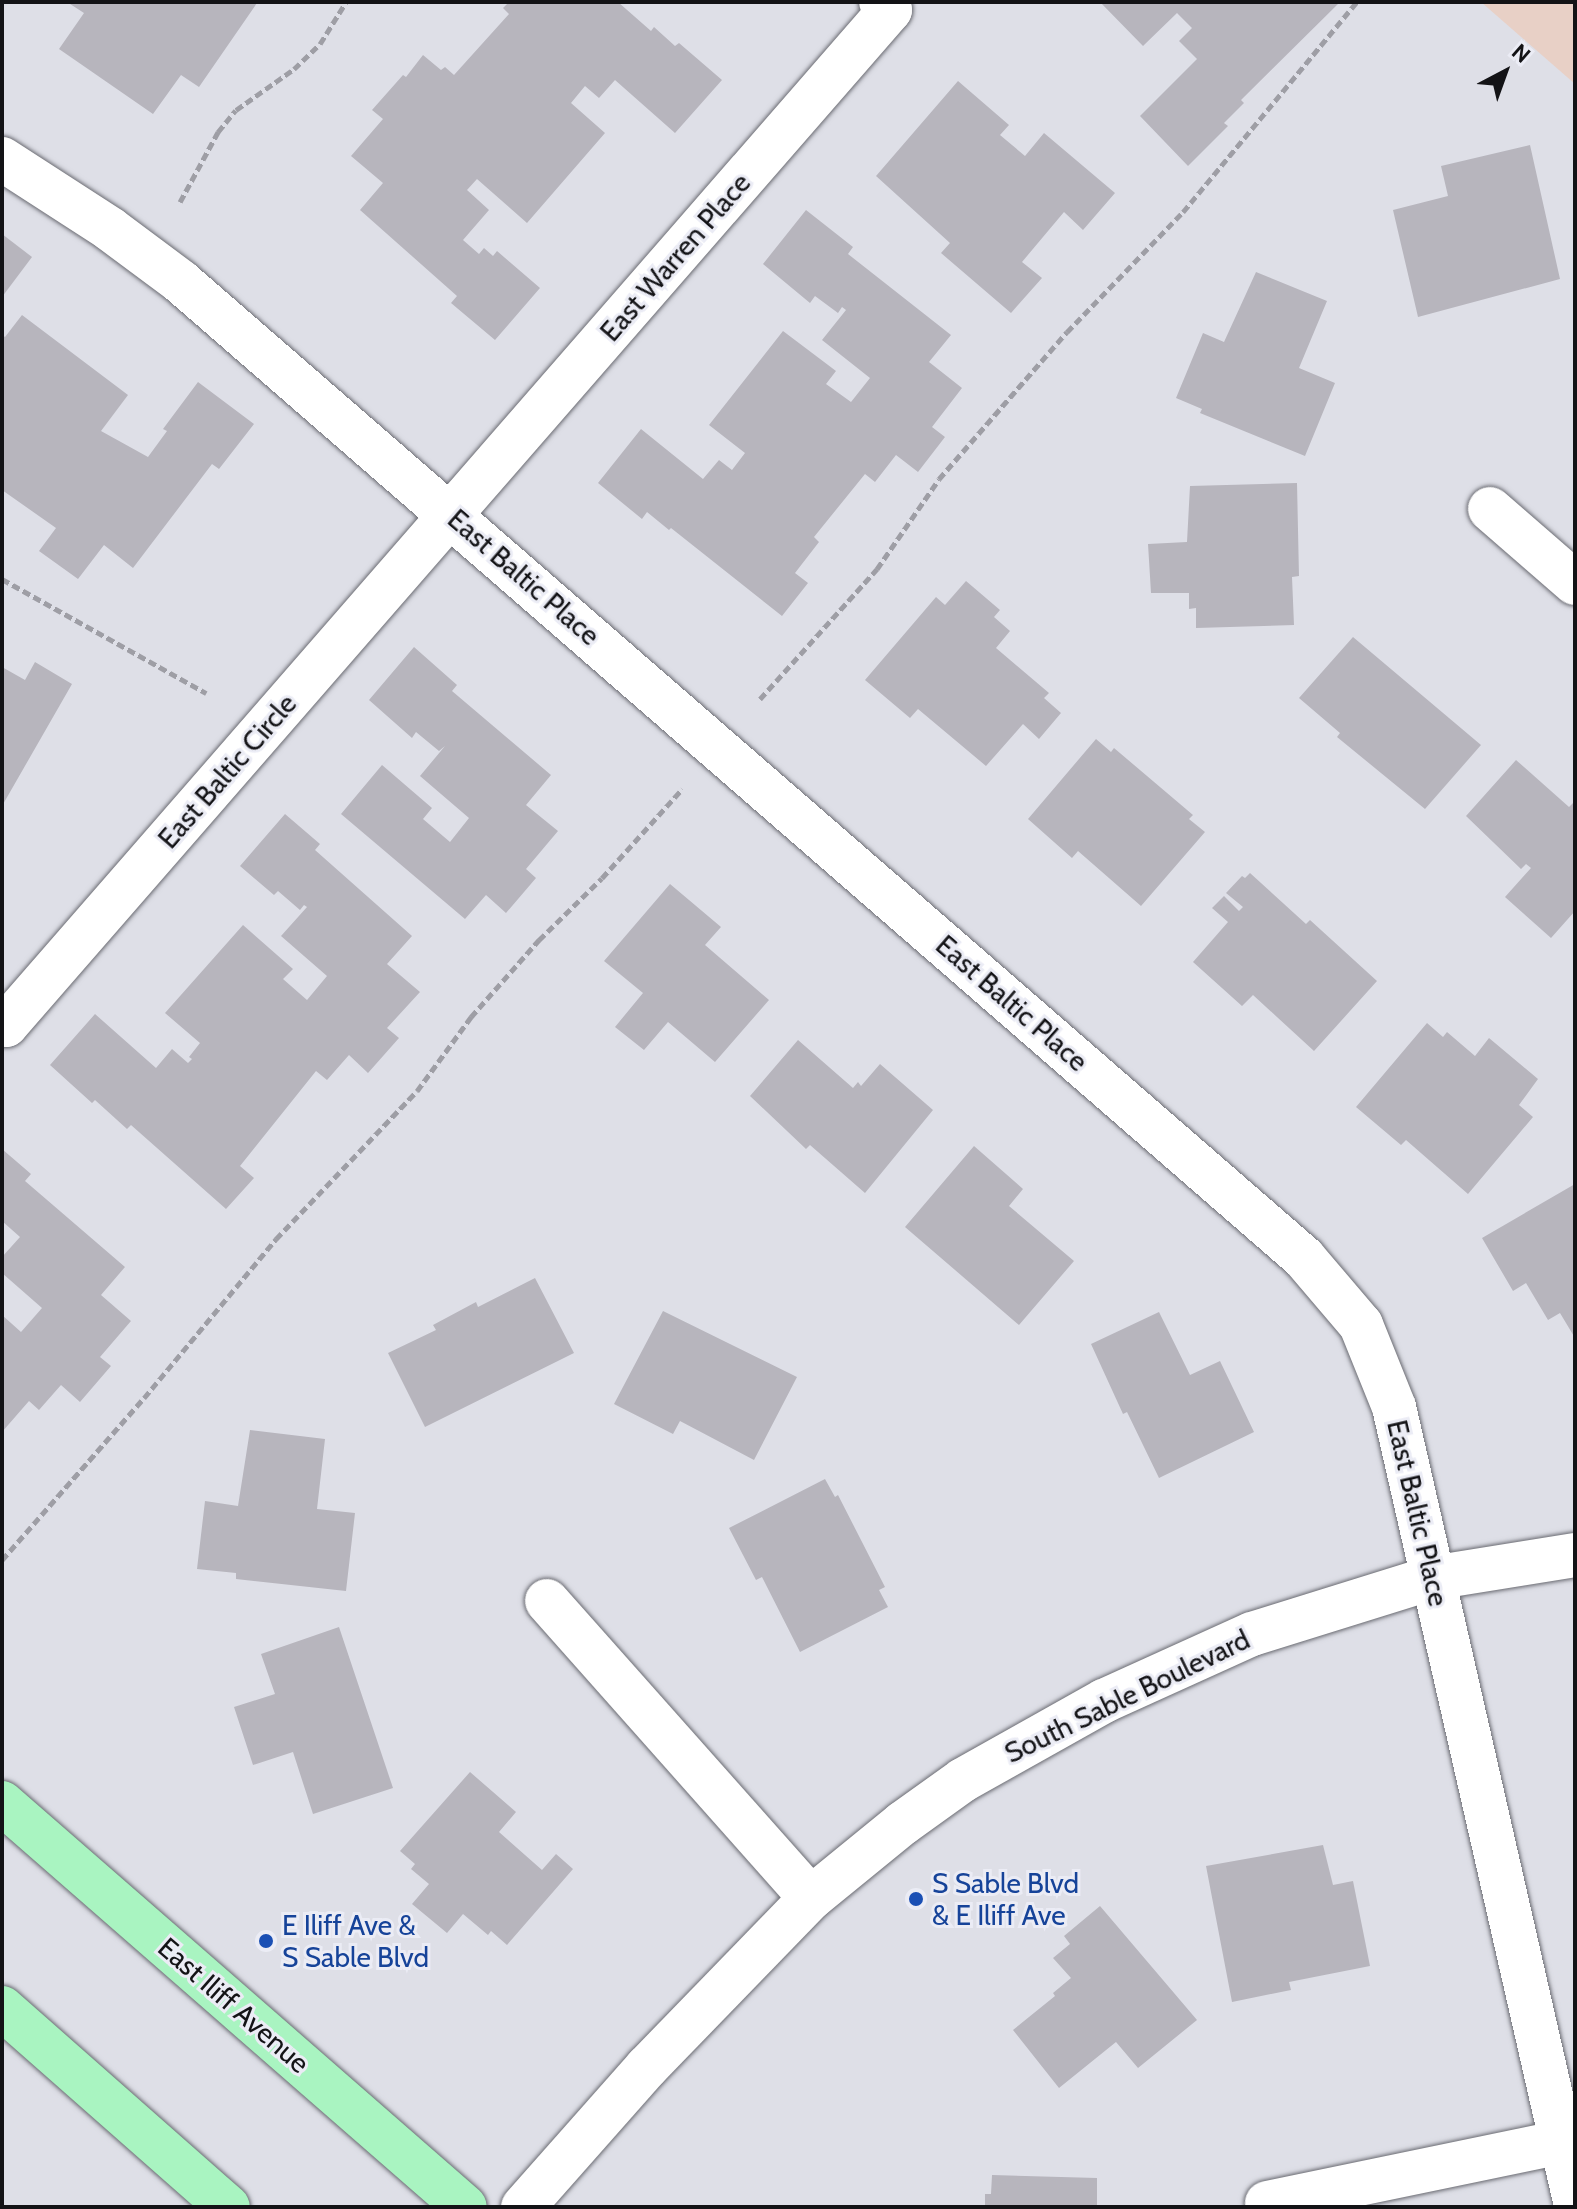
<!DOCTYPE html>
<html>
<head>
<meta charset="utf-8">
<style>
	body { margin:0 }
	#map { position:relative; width:1577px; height:2209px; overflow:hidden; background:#dedfe7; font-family:Cabin,sans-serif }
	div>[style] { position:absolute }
	.commercial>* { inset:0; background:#e8d0c6 }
	.building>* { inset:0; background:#b7b5bd }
	.path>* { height:5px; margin-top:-2.5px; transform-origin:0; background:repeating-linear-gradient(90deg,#9e9ea5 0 8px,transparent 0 12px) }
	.roads { filter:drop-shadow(0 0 2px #6a6b72) drop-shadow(0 0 2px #6a6b72) }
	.minor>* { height:44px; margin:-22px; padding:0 22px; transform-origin:22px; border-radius:22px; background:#fff }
	.tertiary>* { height:44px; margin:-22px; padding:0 22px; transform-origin:22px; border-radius:22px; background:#fff }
	.primary>* { height:44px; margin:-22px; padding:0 22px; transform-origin:22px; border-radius:22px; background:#a9f4c1 }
	.dots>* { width:22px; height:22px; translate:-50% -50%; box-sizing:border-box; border:4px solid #ebecf5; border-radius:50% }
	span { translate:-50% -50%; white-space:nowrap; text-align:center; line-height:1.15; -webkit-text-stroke:6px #ebecf5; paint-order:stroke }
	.street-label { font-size:28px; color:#131316 }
	.transit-label { font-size:28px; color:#164399 }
	.left { translate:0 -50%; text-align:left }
	.frame { position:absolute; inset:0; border:4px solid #131316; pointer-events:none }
	.north { position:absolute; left:1465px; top:32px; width:80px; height:80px; -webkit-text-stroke:6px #ebecf5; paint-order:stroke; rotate:41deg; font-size:22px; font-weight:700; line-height:32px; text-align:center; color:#131316 }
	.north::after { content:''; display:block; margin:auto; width:28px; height:36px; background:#131316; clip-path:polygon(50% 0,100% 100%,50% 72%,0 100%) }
</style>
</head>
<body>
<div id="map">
	<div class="commercial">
		<i style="clip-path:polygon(1481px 2px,1575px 2px,1575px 84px)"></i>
	</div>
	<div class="building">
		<i style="clip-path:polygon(67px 2px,255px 2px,257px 3px,199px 87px,181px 75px,153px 114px,59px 49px,84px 13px)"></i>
		<i style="clip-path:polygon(509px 2px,618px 2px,651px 31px,654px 27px,675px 46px,679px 43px,722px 80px,675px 133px,615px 80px,599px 98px,585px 86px,571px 103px,605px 133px,527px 223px,477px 179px,467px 190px,489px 210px,463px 240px,479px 254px,484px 248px,493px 256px,497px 251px,540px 288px,495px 340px,451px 303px,457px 296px,360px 210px,383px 183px,351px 156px,383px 119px,372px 110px,403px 75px,406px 77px,423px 55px,441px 70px,445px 67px,454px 75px,509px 14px,503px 8px)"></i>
		<i style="clip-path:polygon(1100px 2px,1340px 2px,1241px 100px,1244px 103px,1224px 123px,1228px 126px,1188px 166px,1140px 116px,1197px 59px,1179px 41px,1192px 28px,1177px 13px,1143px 46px)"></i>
		<i style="clip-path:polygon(958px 81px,1009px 125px,1000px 135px,1025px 156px,1044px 133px,1115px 193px,1083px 230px,1064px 212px,1022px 262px,1042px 278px,1011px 313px,941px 253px,950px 243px,876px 176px)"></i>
		<i style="clip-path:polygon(1530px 145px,1560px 279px,1418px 317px,1393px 210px,1448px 196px,1441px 166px)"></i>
		<i style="clip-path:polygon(806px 210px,853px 247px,848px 254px,951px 335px,929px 362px,962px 388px,932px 427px,945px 437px,918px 472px,896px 455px,875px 482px,865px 474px,814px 537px,819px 542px,795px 573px,808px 583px,782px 616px,671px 528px,669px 530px,647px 512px,642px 519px,598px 483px,641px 429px,703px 479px,719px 460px,732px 470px,745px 453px,709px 425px,783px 331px,836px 371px,826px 384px,851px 402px,870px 378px,822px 340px,846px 310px,842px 307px,838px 313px,815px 296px,810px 303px,763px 264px)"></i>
		<i style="clip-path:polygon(2px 234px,32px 257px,2px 297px)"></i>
		<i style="clip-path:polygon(1256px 272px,1327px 301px,1299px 368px,1335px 383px,1305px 456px,1200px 413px,1202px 409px,1176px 398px,1203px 333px,1224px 342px)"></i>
		<i style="clip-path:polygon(22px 315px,128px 395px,101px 431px,148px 457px,167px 431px,163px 429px,198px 382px,254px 424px,219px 469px,212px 464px,133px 568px,104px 545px,78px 579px,39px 551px,56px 528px,2px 490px,2px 335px,5px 337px)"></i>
		<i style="clip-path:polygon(1297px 483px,1299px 576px,1292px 577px,1294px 625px,1196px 628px,1196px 608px,1189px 609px,1189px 593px,1151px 593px,1148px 544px,1187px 542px,1190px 486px)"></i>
		<i style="clip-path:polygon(966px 581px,1000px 610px,994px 617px,1010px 631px,996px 648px,1049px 693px,1044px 698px,1061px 713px,1039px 739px,1023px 724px,986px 766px,918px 709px,910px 718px,865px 680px,936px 597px,945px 605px)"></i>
		<i style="clip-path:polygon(1353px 637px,1481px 745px,1425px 809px,1337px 737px,1340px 733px,1299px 698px)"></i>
		<i style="clip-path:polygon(414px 647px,457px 685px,452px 691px,551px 775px,526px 805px,558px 831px,526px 869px,536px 878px,506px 913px,486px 895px,465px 919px,341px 814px,382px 765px,432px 808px,423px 819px,450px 842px,469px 818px,420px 776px,445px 746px,439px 751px,416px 732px,412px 738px,369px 700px)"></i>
		<i style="clip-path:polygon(35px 662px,72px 684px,2px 806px,2px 667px,25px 680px)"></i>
		<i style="clip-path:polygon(1096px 739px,1111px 752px,1114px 748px,1193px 815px,1189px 819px,1205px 832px,1141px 906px,1078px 851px,1072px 858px,1028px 819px)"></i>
		<i style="clip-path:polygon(1516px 760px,1569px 807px,1575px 801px,1575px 911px,1551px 938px,1505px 897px,1531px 868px,1526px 864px,1521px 869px,1466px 816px)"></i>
		<i style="clip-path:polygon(285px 814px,320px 844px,315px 850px,412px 936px,387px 964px,420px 992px,387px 1028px,399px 1038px,368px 1073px,349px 1055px,327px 1080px,316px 1071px,240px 1166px,254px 1178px,226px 1209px,131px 1125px,127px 1129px,95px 1100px,92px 1103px,50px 1065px,95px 1014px,156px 1068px,172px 1049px,188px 1063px,192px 1059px,189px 1057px,200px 1043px,165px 1013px,243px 925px,293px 969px,283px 979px,307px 1000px,327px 976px,281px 936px,307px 907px,304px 905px,300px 910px,278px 891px,274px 895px,240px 866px)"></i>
		<i style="clip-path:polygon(1250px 873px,1306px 924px,1310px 920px,1377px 981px,1314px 1051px,1253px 995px,1242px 1006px,1193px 962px,1228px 922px,1212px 908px,1224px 896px,1239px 911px,1243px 907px,1226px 893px,1242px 876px,1245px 878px)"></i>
		<i style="clip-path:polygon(670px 884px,721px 927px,705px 945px,769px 1000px,715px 1062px,668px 1022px,644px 1050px,615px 1027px,643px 993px,604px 961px)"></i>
		<i style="clip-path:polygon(1427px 1023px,1443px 1037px,1447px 1032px,1475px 1056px,1489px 1038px,1538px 1079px,1519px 1105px,1533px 1117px,1468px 1194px,1406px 1140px,1401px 1145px,1356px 1107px)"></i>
		<i style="clip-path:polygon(798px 1040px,853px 1088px,858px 1082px,861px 1086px,880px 1064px,933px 1110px,865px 1193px,810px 1145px,806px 1149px,750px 1096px)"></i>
		<i style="clip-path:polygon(974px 1146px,1023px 1189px,1009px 1206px,1074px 1261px,1019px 1325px,905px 1227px)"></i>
		<i style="clip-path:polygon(2px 1149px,31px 1174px,25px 1181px,125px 1267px,101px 1295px,131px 1321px,100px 1357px,111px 1366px,80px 1402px,61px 1385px,39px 1410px,29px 1401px,2px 1432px,2px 1315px,21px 1332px,42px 1308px,2px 1273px,2px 1257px,20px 1237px,2px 1221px)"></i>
		<i style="clip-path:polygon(1575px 1184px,1575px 1338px,1560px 1313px,1548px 1320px,1526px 1283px,1513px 1291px,1482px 1238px)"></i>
		<i style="clip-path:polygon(535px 1278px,574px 1353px,425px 1427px,388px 1353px,436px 1330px,433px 1325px,476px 1302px,478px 1307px)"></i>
		<i style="clip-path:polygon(663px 1311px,797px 1377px,754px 1460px,680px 1421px,673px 1434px,614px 1404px)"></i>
		<i style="clip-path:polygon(1159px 1312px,1190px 1375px,1220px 1361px,1254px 1432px,1159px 1478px,1127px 1412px,1123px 1414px,1091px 1344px)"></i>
		<i style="clip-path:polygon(250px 1430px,325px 1439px,317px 1509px,355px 1513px,346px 1591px,236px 1579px,236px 1573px,197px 1569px,205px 1501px,238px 1506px)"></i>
		<i style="clip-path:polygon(825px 1479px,835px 1497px,838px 1495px,885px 1587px,879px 1590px,888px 1607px,800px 1652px,762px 1577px,756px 1580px,729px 1528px)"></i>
		<i style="clip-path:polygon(339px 1627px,393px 1788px,313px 1814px,293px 1752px,253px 1765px,234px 1707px,275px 1694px,261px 1654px)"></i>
		<i style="clip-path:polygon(470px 1772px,516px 1812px,499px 1832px,542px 1870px,556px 1854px,573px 1869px,507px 1945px,491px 1931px,488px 1935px,463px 1914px,447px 1933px,412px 1904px,429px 1884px,411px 1869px,415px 1864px,400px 1851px)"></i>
		<i style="clip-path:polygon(1323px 1845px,1333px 1885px,1353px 1881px,1370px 1966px,1289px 1982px,1291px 1990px,1232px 2002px,1206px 1866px)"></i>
		<i style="clip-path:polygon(1100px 1906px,1197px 2020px,1138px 2068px,1116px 2042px,1059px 2088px,1013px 2030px,1055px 1996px,1053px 1993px,1071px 1978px,1053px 1958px,1070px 1944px,1064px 1936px)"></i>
		<i style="clip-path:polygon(992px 2175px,1097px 2178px,1097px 2207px,985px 2207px,985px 2194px,991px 2194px)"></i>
	</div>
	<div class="path">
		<i style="left:180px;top:202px;width:80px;rotate:-61.5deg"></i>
		<i style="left:218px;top:132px;width:28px;rotate:-51deg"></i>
		<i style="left:236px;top:110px;width:71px;rotate:-35.3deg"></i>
		<i style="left:294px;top:69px;width:36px;rotate:-44deg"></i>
		<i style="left:320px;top:44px;width:49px;rotate:-58.2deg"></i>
		<i style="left:2px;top:579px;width:234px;rotate:29.2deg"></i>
		<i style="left:760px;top:699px;width:175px;rotate:-48deg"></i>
		<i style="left:877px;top:569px;width:109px;rotate:-55.4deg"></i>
		<i style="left:939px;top:479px;width:195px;rotate:-49deg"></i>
		<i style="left:1067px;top:332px;width:167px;rotate:-46deg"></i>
		<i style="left:1183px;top:212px;width:273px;rotate:-50.4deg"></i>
		<i style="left:2px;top:1560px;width:215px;rotate:-48.8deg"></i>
		<i style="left:144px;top:1398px;width:207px;rotate:-50.3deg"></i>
		<i style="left:276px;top:1239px;width:204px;rotate:-46.4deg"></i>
		<i style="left:417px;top:1091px;width:92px;rotate:-53.9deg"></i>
		<i style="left:471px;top:1017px;width:103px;rotate:-48.6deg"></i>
		<i style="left:539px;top:940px;width:88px;rotate:-44.5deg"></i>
		<i style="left:602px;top:878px;width:120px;rotate:-48deg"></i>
	</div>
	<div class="roads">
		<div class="minor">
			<i style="left:2px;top:159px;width:129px;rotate:32.9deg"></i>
			<i style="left:110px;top:229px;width:89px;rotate:36.7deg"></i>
			<i style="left:181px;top:282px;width:1488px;rotate:40.99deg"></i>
			<i style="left:1304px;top:1258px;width:88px;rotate:49.6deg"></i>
			<i style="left:1361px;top:1325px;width:88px;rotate:68.1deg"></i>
			<i style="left:1394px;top:1407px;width:814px;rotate:77.16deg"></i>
			<i style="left:1490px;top:509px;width:113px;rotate:41deg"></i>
			<i style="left:2px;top:1022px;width:5px;rotate:37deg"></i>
			<i style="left:6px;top:1025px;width:1346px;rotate:-48.95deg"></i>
			<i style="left:890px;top:10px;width:12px;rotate:-138deg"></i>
			<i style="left:547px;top:1601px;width:397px;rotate:48.4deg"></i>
			<i style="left:1267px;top:2203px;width:301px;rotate:-11.7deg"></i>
		</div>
		<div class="tertiary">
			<i style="left:523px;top:2207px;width:187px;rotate:-48.5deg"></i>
			<i style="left:647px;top:2067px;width:235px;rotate:-45.9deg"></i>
			<i style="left:811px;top:1898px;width:119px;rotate:-39.2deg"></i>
			<i style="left:903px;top:1823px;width:74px;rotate:-35.6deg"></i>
			<i style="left:963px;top:1780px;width:162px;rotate:-29.3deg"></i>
			<i style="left:1104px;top:1701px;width:162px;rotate:-24.4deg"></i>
			<i style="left:1252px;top:1634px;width:189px;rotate:-17.3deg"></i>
			<i style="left:1432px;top:1578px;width:145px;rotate:-9.1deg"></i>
		</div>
		<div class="primary">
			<i style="left:2px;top:1803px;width:614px;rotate:41.11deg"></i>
			<i style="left:2px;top:2008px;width:301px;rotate:41.4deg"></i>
		</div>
	</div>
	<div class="dots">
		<i style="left:916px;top:1899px;background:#1a4fb4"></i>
		<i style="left:266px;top:1941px;background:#1a4fb4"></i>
	</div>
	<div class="street-label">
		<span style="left:675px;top:257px;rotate:-49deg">East Warren Place</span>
		<span style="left:524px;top:577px;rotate:41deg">East Baltic Place</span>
		<span style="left:227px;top:771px;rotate:-49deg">East Baltic Circle</span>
		<span style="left:1012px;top:1003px;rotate:41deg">East Baltic Place</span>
		<span style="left:1418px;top:1513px;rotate:77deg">East Baltic Place</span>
		<span style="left:1127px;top:1696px;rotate:-26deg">South Sable Boulevard</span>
		<span style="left:234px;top:2005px;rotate:41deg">East Iliff Avenue</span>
	</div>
	<div class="transit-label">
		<span class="left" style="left:932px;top:1899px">S Sable Blvd<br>&amp; E Iliff Ave</span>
		<span class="left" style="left:282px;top:1941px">E Iliff Ave &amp;<br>S Sable Blvd</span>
	</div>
	<div class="frame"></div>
	<div class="north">N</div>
</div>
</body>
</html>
